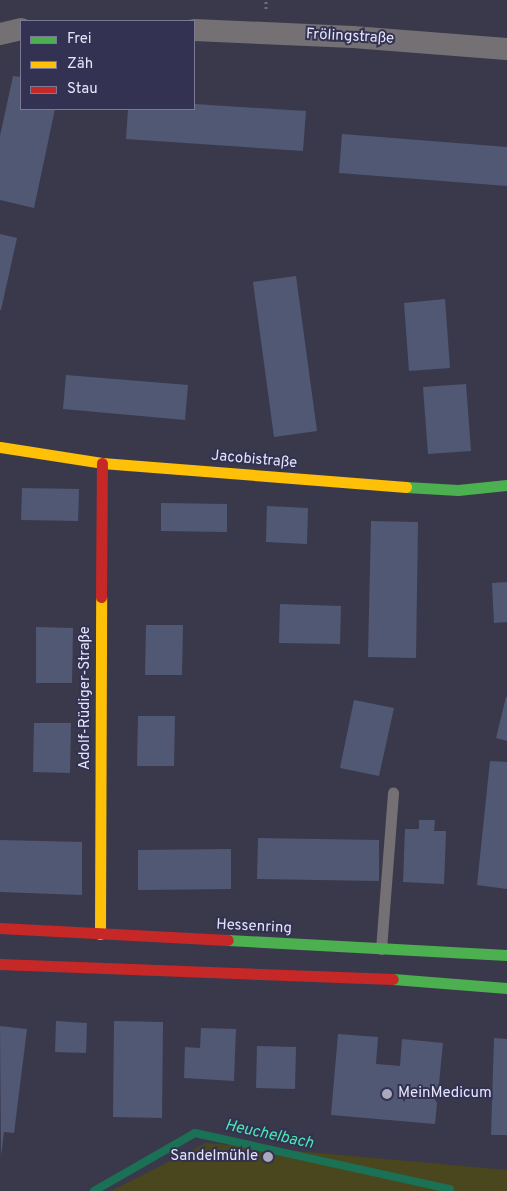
<!DOCTYPE html>
<html>
<head>
<meta charset="utf-8">
<style>
	body { margin:0 }
	#map { position:relative; width:507px; height:1191px; overflow:hidden; background:#3a394b; font-family:Overpass,sans-serif }
	div>[style] { position:absolute }
	.green>* { inset:0; background:#4a471e }
	.stream>* { height:8px; margin:-4px; padding:0 4px; transform-origin:4px; border-radius:4px; background:#1a7155 }
	.building>* { inset:0; background:#515874 }
	.path>* { height:3px; margin-top:-1.5px; transform-origin:0; background:repeating-linear-gradient(90deg,#727076 0 2.5px,transparent 0 5px) }
	.lane>* { height:11px; margin:-5.5px; padding:0 5.5px; transform-origin:5.5px; border-radius:5.5px; background:#757073 }
	.street>* { height:22px; margin:-11px; padding:0 11px; transform-origin:11px; border-radius:11px; background:#757073 }
	.fast>* { height:11px; margin:-5.5px; padding:0 5.5px; transform-origin:5.5px; border-radius:5.5px; background:#4caf50 }
	.slow>* { height:11px; margin:-5.5px; padding:0 5.5px; transform-origin:5.5px; border-radius:5.5px; background:#ffc107 }
	.jam>* { height:11px; margin:-5.5px; padding:0 5.5px; transform-origin:5.5px; border-radius:5.5px; background:#c62828 }
	.dots>* { width:14px; height:14px; translate:-50% -50%; box-sizing:border-box; border:2px solid #333252; border-radius:50% }
	span { translate:-50% -50%; white-space:nowrap; text-align:center; line-height:1.15; -webkit-text-stroke:4px #333252; paint-order:stroke }
	.street-label { font-size:15px; color:#e4e5f9 }
	.poi-label { font-size:15px; color:#e4e5f9 }
	.left { translate:0 -50%; text-align:left }
	.right { translate:-100% -50%; text-align:right }
	.water-label { font-size:16px; color:#47e9ae; font-style:italic }
	.legend { position:absolute; left:20px; top:20px; width:175px; height:90px; box-sizing:border-box; background:#333252; border:1px solid #7a7a95; margin:0; padding:6px 9px; list-style:none; font-size:15px; color:#e4e5f9 }
	.legend li { display:flex; align-items:center; gap:10px; height:25px }
	.legend b { width:25px; border:1px solid #7a7a95 }
</style>
</head>
<body>
<div id="map">
	<div class="green">
		<i style="clip-path:polygon(206px 1143px,507px 1170px,507px 1191px,111px 1191px)"></i>
	</div>
	<div class="stream">
		<i style="left:94px;top:1191px;width:116px;rotate:-29.9deg"></i>
		<i style="left:195px;top:1133px;width:261px;rotate:12.4deg"></i>
	</div>
	<div class="building">
		<i style="clip-path:polygon(13px 76px,21px 77px,21px 109px,55px 109px,34px 208px,0 200px,0 136px)"></i>
		<i style="clip-path:polygon(194px 104px,306px 111px,303px 151px,126px 139px,128px 109px,194px 109px)"></i>
		<i style="clip-path:polygon(342px 134px,507px 147px,507px 186px,339px 173px)"></i>
		<i style="clip-path:polygon(0 234px,17px 238px,1px 310px,0 310px)"></i>
		<i style="clip-path:polygon(296px 276px,317px 431px,274px 437px,253px 282px)"></i>
		<i style="clip-path:polygon(445px 299px,450px 368px,409px 371px,404px 303px)"></i>
		<i style="clip-path:polygon(66px 375px,188px 385px,185px 420px,63px 409px)"></i>
		<i style="clip-path:polygon(466px 384px,471px 451px,428px 454px,423px 387px)"></i>
		<i style="clip-path:polygon(22px 488px,79px 489px,78px 521px,21px 520px)"></i>
		<i style="clip-path:polygon(161px 503px,227px 504px,227px 532px,161px 531px)"></i>
		<i style="clip-path:polygon(267px 506px,308px 508px,307px 544px,266px 542px)"></i>
		<i style="clip-path:polygon(371px 521px,418px 522px,416px 658px,368px 657px)"></i>
		<i style="clip-path:polygon(507px 582px,507px 622px,494px 623px,492px 583px)"></i>
		<i style="clip-path:polygon(280px 604px,341px 606px,340px 644px,279px 643px)"></i>
		<i style="clip-path:polygon(146px 625px,183px 625px,182px 675px,145px 675px)"></i>
		<i style="clip-path:polygon(36px 627px,73px 628px,72px 683px,36px 683px)"></i>
		<i style="clip-path:polygon(506px 697px,507px 697px,507px 741px,496px 738px)"></i>
		<i style="clip-path:polygon(354px 700px,394px 708px,379px 776px,340px 768px)"></i>
		<i style="clip-path:polygon(138px 716px,175px 716px,174px 766px,137px 766px)"></i>
		<i style="clip-path:polygon(34px 723px,71px 723px,70px 773px,33px 772px)"></i>
		<i style="clip-path:polygon(490px 761px,507px 762px,507px 889px,477px 885px)"></i>
		<i style="clip-path:polygon(419px 820px,435px 820px,434px 831px,446px 831px,444px 884px,403px 882px,405px 829px,419px 829px)"></i>
		<i style="clip-path:polygon(258px 838px,379px 840px,379px 881px,257px 879px)"></i>
		<i style="clip-path:polygon(0 840px,82px 842px,82px 895px,0 892px)"></i>
		<i style="clip-path:polygon(231px 849px,231px 889px,138px 890px,138px 850px)"></i>
		<i style="clip-path:polygon(56px 1021px,87px 1023px,86px 1053px,55px 1052px)"></i>
		<i style="clip-path:polygon(114px 1021px,163px 1022px,162px 1118px,113px 1117px)"></i>
		<i style="clip-path:polygon(0 1026px,27px 1029px,14px 1133px,4px 1132px,1px 1157px)"></i>
		<i style="clip-path:polygon(201px 1028px,236px 1029px,234px 1081px,184px 1078px,185px 1047px,200px 1048px)"></i>
		<i style="clip-path:polygon(338px 1034px,378px 1037px,376px 1064px,400px 1066px,402px 1039px,443px 1043px,435px 1124px,331px 1115px)"></i>
		<i style="clip-path:polygon(494px 1038px,507px 1039px,507px 1135px,491px 1135px)"></i>
		<i style="clip-path:polygon(257px 1046px,296px 1047px,295px 1089px,256px 1088px)"></i>
	</div>
	<div class="path">
		<i style="left:266px;top:9px;width:9px;rotate:-90deg"></i>
	</div>
	<div class="lane">
		<i style="left:381px;top:949px;width:157px;rotate:-85.6deg"></i>
	</div>
	<div class="street">
		<i style="left:194px;top:30px;width:159px;rotate:2.5deg"></i>
		<i style="left:353px;top:37px;width:154px;rotate:4.5deg"></i>
		<i style="left:0;top:34px;width:22px;rotate:-13deg"></i>
	</div>
	<div class="fast">
		<i style="left:406px;top:487px;width:52px;rotate:3.3deg"></i>
		<i style="left:458px;top:490px;width:49px;rotate:-5.8deg"></i>
		<i style="left:228px;top:940px;width:279px;rotate:3.1deg"></i>
		<i style="left:393px;top:979px;width:114px;rotate:4.5deg"></i>
	</div>
	<div class="slow">
		<i style="left:0;top:447px;width:103px;rotate:8.9deg"></i>
		<i style="left:102px;top:463px;width:305px;rotate:4.5deg"></i>
		<i style="left:100px;top:934px;width:337px;rotate:-89.8deg"></i>
	</div>
	<div class="jam">
		<i style="left:101px;top:597px;width:134px;rotate:-89.6deg"></i>
		<i style="left:0;top:928px;width:228px;rotate:3deg"></i>
		<i style="left:0;top:964px;width:393px;rotate:2.2deg"></i>
	</div>
	<div class="dots">
		<i style="left:387px;top:1094px;background:#a8a9bc"></i>
		<i style="left:268px;top:1157px;background:#a8a9bc"></i>
	</div>
	<div class="street-label">
		<span style="left:350px;top:37px;rotate:3deg">Frölingstraße</span>
		<span style="left:254px;top:460px;rotate:5deg">Jacobistraße</span>
		<span style="left:86px;top:698px;rotate:-90deg">Adolf-Rüdiger-Straße</span>
		<span style="left:254px;top:927px;rotate:3deg">Hessenring</span>
	</div>
	<div class="poi-label">
		<span class="left" style="left:398px;top:1094px">MeinMedicum</span>
		<span class="right" style="left:258px;top:1157px">Sandelmühle</span>
	</div>
	<div class="water-label">
		<span style="left:269px;top:1135px;rotate:12deg">Heuchelbach</span>
	</div>
	<ul class="legend">
	<li><b style="height:6px;background:#4caf50"></b>Frei</li>
	<li><b style="height:6px;background:#ffc107"></b>Zäh</li>
	<li><b style="height:6px;background:#c62828"></b>Stau</li>
	</ul>
</div>
</body>
</html>
